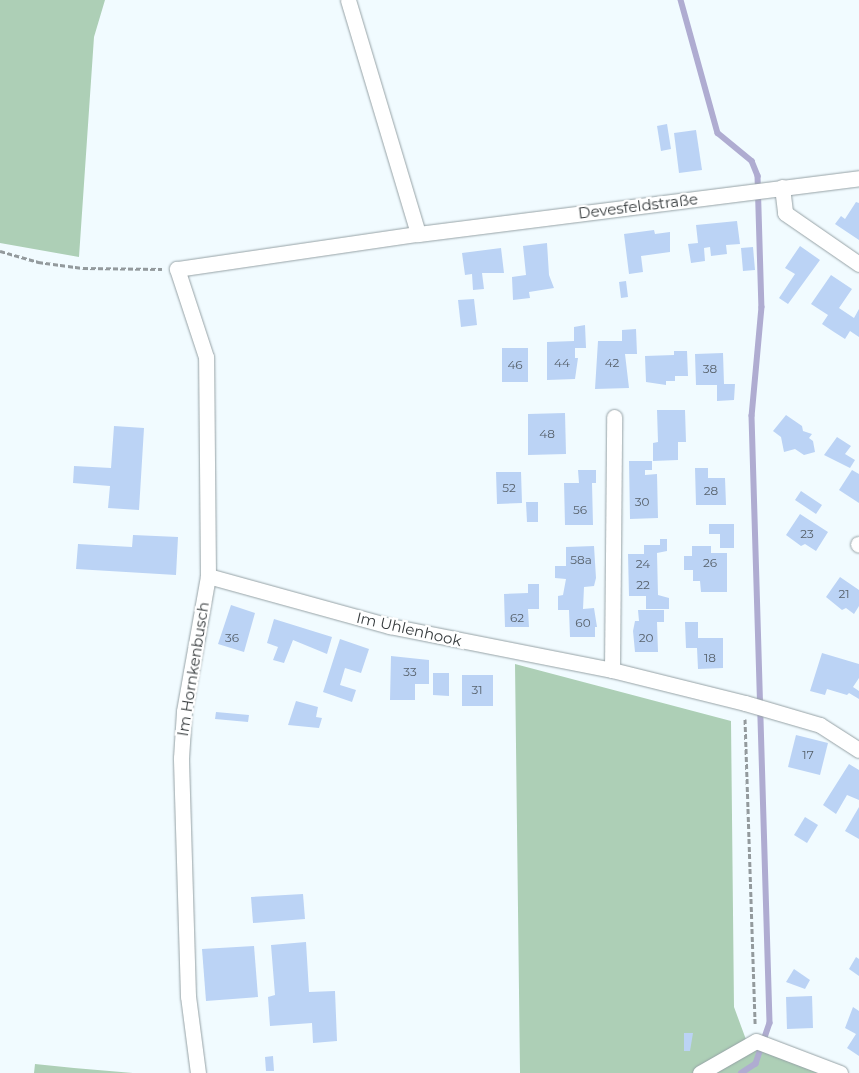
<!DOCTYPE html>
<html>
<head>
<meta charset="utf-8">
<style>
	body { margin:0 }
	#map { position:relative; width:859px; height:1073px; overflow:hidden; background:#f1fbff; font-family:Montserrat,sans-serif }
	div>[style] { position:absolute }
	.green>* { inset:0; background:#adcfb6 }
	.stream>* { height:5.5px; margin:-2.75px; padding:0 2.75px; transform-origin:2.75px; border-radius:2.75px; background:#afacd1 }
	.building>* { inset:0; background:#bbd3f5 }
	.path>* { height:3px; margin-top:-1.5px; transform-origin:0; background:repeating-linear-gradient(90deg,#939a9d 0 5px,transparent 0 7.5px) }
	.roads { filter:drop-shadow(0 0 1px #96a2a6) drop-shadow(0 0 1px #96a2a6) }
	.street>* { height:15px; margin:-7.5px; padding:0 7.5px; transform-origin:7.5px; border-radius:7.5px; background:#fff }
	span { translate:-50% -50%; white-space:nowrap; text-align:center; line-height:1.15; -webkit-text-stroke:4.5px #fff; paint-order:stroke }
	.number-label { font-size:12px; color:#57616b }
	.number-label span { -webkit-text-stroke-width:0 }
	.street-label { font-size:15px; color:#363b3d }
</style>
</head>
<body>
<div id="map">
	<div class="green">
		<i style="clip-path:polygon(0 0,105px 0,94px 37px,79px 257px,0 243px)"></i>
		<i style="clip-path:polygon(515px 664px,731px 721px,734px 1007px,748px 1045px,818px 1073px,520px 1073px)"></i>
		<i style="clip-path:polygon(35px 1064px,74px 1068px,133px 1073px,34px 1073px)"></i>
	</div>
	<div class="stream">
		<i style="left:681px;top:0;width:138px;rotate:74.5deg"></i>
		<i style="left:718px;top:133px;width:44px;rotate:39.5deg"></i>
		<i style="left:752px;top:161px;width:16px;rotate:68deg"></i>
		<i style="left:758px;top:176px;width:131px;rotate:88.3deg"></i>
		<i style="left:762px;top:307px;width:109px;rotate:95.2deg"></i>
		<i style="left:752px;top:416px;width:607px;rotate:88.3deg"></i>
		<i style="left:770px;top:1023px;width:43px;rotate:108.9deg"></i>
		<i style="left:756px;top:1064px;width:17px;rotate:147deg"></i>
	</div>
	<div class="building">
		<i style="clip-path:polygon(667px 124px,671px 149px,661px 151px,657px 126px)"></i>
		<i style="clip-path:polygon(696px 130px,702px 170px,679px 173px,674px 133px)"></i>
		<i style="clip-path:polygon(856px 202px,859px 203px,859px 240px,835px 224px,841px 216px,845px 219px)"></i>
		<i style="clip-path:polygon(737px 221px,740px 244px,726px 245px,727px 254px,711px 256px,710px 247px,704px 248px,705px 261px,691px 263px,688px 244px,698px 243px,696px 225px)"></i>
		<i style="clip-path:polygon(654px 230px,655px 234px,670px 232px,670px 252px,641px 256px,643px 272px,629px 274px,624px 234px)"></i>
		<i style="clip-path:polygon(547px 243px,549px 275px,554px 288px,529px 292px,530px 298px,513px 300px,512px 277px,526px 275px,523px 246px)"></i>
		<i style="clip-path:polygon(800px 246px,820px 260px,788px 304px,779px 298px,795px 274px,785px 268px)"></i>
		<i style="clip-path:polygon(753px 247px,755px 270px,743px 271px,741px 248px)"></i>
		<i style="clip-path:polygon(501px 248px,504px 273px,482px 273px,484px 289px,473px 290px,472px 274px,465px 275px,462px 253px)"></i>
		<i style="clip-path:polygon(831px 275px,852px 289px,839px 308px,854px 318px,859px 309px,859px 337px,850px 331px,845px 339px,834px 332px,822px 324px,828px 315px,811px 304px)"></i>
		<i style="clip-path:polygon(626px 281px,628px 297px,621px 298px,619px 282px)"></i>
		<i style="clip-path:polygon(474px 299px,477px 325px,461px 327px,458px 300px)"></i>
		<i style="clip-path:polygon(585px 325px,586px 348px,575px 348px,575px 358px,578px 358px,575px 379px,547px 380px,547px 342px,574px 341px,574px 327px)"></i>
		<i style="clip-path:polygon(636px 329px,637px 354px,625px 354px,629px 388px,595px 389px,598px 341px,622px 341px,622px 330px)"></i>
		<i style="clip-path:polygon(502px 348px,528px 348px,528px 382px,502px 382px)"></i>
		<i style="clip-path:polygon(674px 351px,687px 351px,688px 376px,675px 376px,675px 381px,666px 381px,666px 385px,646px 382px,645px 356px,674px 355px)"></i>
		<i style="clip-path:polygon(723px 353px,724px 384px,735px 384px,734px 400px,717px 401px,717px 385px,696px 385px,695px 354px)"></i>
		<i style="clip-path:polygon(657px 410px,685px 410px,686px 442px,678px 442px,678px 460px,653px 461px,653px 443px,658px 442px)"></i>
		<i style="clip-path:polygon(565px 413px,566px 454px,528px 455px,528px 414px)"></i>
		<i style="clip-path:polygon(786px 415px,802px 426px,803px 431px,812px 434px,809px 438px,813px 441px,815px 452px,804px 455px,795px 449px,784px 452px,781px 437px,773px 431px)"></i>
		<i style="clip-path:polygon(114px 426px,144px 428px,139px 510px,108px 508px,110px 486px,73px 483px,74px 466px,111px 468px)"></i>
		<i style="clip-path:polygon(837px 437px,851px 446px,845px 454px,855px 460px,850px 468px,824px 455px)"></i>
		<i style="clip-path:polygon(629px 461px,652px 461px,652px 470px,645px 470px,645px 475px,657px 474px,658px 518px,630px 519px)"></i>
		<i style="clip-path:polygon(695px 468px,708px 468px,708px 478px,725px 478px,726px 505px,696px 505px)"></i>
		<i style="clip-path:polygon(578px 470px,596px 470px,596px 483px,592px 483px,593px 525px,565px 525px,564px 483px,579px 483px)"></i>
		<i style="clip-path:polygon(852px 470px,859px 474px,859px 503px,839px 490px)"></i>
		<i style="clip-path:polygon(496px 472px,521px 472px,522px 503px,497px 504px)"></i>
		<i style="clip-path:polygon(801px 491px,822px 505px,816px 514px,795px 500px)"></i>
		<i style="clip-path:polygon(526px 502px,538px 502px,538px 522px,527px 522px)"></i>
		<i style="clip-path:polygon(800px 514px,828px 532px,816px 551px,805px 544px,801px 546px,786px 535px)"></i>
		<i style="clip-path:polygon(709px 524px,734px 524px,734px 548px,720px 548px,720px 534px,709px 534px)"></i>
		<i style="clip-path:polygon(133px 535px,178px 537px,176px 575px,76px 569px,78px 544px,132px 547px)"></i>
		<i style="clip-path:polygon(660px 539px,667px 539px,667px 551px,657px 553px,658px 595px,669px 598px,669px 609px,646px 609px,646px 596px,629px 596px,628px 554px,644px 554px,644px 545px,660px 545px)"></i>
		<i style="clip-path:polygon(594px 546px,596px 578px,594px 586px,584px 587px,583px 609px,594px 608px,597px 627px,595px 627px,595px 637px,570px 637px,569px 610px,558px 610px,558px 596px,563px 595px,566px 579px,555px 578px,555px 566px,566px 566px,566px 547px)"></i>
		<i style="clip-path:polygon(692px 546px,711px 546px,711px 553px,727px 553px,727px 592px,701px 592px,700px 581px,693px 581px,693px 570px,684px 570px,684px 556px,692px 556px)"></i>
		<i style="clip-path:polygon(840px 577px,859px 590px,859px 606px,854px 614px,846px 608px,842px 610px,826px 597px)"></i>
		<i style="clip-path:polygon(528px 584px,539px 584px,539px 609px,528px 609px,529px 627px,505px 627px,504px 594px,528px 593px)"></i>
		<i style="clip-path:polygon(231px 605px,255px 613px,244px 652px,218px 644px)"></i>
		<i style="clip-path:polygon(638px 610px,664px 610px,664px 622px,657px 622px,658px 652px,635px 652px,633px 631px,635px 621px,639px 621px)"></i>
		<i style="clip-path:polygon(274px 619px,332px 637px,327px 654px,293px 640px,284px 663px,273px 660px,278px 647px,267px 643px)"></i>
		<i style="clip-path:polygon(685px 622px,698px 622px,698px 638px,723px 638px,723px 668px,698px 669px,697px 648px,686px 648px)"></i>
		<i style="clip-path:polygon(340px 639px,369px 649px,361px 673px,345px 668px,340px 685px,356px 690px,352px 702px,323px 692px)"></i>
		<i style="clip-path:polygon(822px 653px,859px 664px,859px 678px,853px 687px,859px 691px,859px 699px,849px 693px,847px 695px,827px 689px,825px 695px,810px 691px)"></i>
		<i style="clip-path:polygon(391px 656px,429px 660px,429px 684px,415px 684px,415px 700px,390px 700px)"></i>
		<i style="clip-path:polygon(433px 673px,449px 673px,449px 696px,433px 695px)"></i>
		<i style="clip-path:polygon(462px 675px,493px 675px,493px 706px,462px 706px)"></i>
		<i style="clip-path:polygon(296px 701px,318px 707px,316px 717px,322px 718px,319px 728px,288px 725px)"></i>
		<i style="clip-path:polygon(216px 712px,249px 715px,248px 722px,215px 719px)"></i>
		<i style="clip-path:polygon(796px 735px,828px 743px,820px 775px,788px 767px)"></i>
		<i style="clip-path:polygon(849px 764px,859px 770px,859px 800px,847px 795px,836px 814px,823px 805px)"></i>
		<i style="clip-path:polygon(859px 807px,859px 839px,845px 831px)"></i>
		<i style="clip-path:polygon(805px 817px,818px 825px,807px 843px,794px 835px)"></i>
		<i style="clip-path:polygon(303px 894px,305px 919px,253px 923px,251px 897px)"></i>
		<i style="clip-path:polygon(306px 942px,309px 992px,335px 991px,337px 1041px,313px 1043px,312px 1023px,270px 1026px,268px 997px,275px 995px,271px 945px)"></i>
		<i style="clip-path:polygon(254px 946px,258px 997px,206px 1001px,202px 949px)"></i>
		<i style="clip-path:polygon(856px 957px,859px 959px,859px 976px,849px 969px)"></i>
		<i style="clip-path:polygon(794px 969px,810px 980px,805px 989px,786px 982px)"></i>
		<i style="clip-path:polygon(812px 996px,813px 1028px,787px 1029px,786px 997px)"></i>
		<i style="clip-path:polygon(853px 1007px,859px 1011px,859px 1056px,847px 1048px,856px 1034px,845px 1028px)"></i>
		<i style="clip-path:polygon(684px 1033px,693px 1033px,690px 1051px,684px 1051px)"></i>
		<i style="clip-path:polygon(273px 1056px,274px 1071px,266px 1071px,265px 1057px)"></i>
	</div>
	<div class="path">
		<i style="left:0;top:251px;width:40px;rotate:16deg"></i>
		<i style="left:38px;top:262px;width:45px;rotate:7.6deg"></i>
		<i style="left:83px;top:268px;width:79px;rotate:0.7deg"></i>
		<i style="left:745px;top:719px;width:306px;rotate:88.1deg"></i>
	</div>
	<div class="roads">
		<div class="street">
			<i style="left:348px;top:0;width:244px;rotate:73.3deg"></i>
			<i style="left:782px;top:187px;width:26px;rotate:83deg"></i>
			<i style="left:785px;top:213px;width:90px;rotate:34.6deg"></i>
			<i style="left:858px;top:544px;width:1px;rotate:45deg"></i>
			<i style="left:208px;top:576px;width:189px;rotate:15.4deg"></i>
			<i style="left:390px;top:626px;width:226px;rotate:11.2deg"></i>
			<i style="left:612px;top:670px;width:137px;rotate:13.9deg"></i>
			<i style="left:745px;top:703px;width:78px;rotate:16.3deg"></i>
			<i style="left:820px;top:725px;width:46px;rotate:32.7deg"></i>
			<i style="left:612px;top:670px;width:253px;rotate:-89.5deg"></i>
			<i style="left:198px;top:1073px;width:78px;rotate:-97.4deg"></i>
			<i style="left:188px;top:996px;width:238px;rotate:-91.7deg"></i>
			<i style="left:181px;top:758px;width:47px;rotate:-86.3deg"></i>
			<i style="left:184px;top:711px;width:137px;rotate:-79.9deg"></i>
			<i style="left:208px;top:576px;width:219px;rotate:-90.5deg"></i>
			<i style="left:206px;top:357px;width:93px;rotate:-108.2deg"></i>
			<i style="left:177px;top:269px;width:244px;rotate:-8.3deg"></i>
			<i style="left:418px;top:234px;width:445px;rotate:-7.2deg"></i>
			<i style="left:700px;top:1073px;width:64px;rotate:-29.7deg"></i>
			<i style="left:756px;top:1041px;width:90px;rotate:20.9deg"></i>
		</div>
	</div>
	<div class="number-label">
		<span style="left:562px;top:363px">44</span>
		<span style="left:612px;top:363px">42</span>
		<span style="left:515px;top:365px">46</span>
		<span style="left:710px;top:369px">38</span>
		<span style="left:547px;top:434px">48</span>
		<span style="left:509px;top:488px">52</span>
		<span style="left:711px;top:491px">28</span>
		<span style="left:642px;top:502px">30</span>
		<span style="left:580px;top:510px">56</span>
		<span style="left:807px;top:534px">23</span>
		<span style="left:581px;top:560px">58a</span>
		<span style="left:710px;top:563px">26</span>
		<span style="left:643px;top:564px">24</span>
		<span style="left:643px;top:585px">22</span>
		<span style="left:844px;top:594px">21</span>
		<span style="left:517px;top:618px">62</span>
		<span style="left:583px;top:623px">60</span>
		<span style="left:232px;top:638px">36</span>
		<span style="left:646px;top:638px">20</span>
		<span style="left:710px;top:658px">18</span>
		<span style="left:410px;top:672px">33</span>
		<span style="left:477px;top:690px">31</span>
		<span style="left:808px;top:755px">17</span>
	</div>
	<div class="street-label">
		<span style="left:638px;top:206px;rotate:-7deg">Devesfeldstraße</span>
		<span style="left:409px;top:629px;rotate:13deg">Im Uhlenhook</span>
		<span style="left:193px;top:669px;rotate:-81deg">Im Hornkenbusch</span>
	</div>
</div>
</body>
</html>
